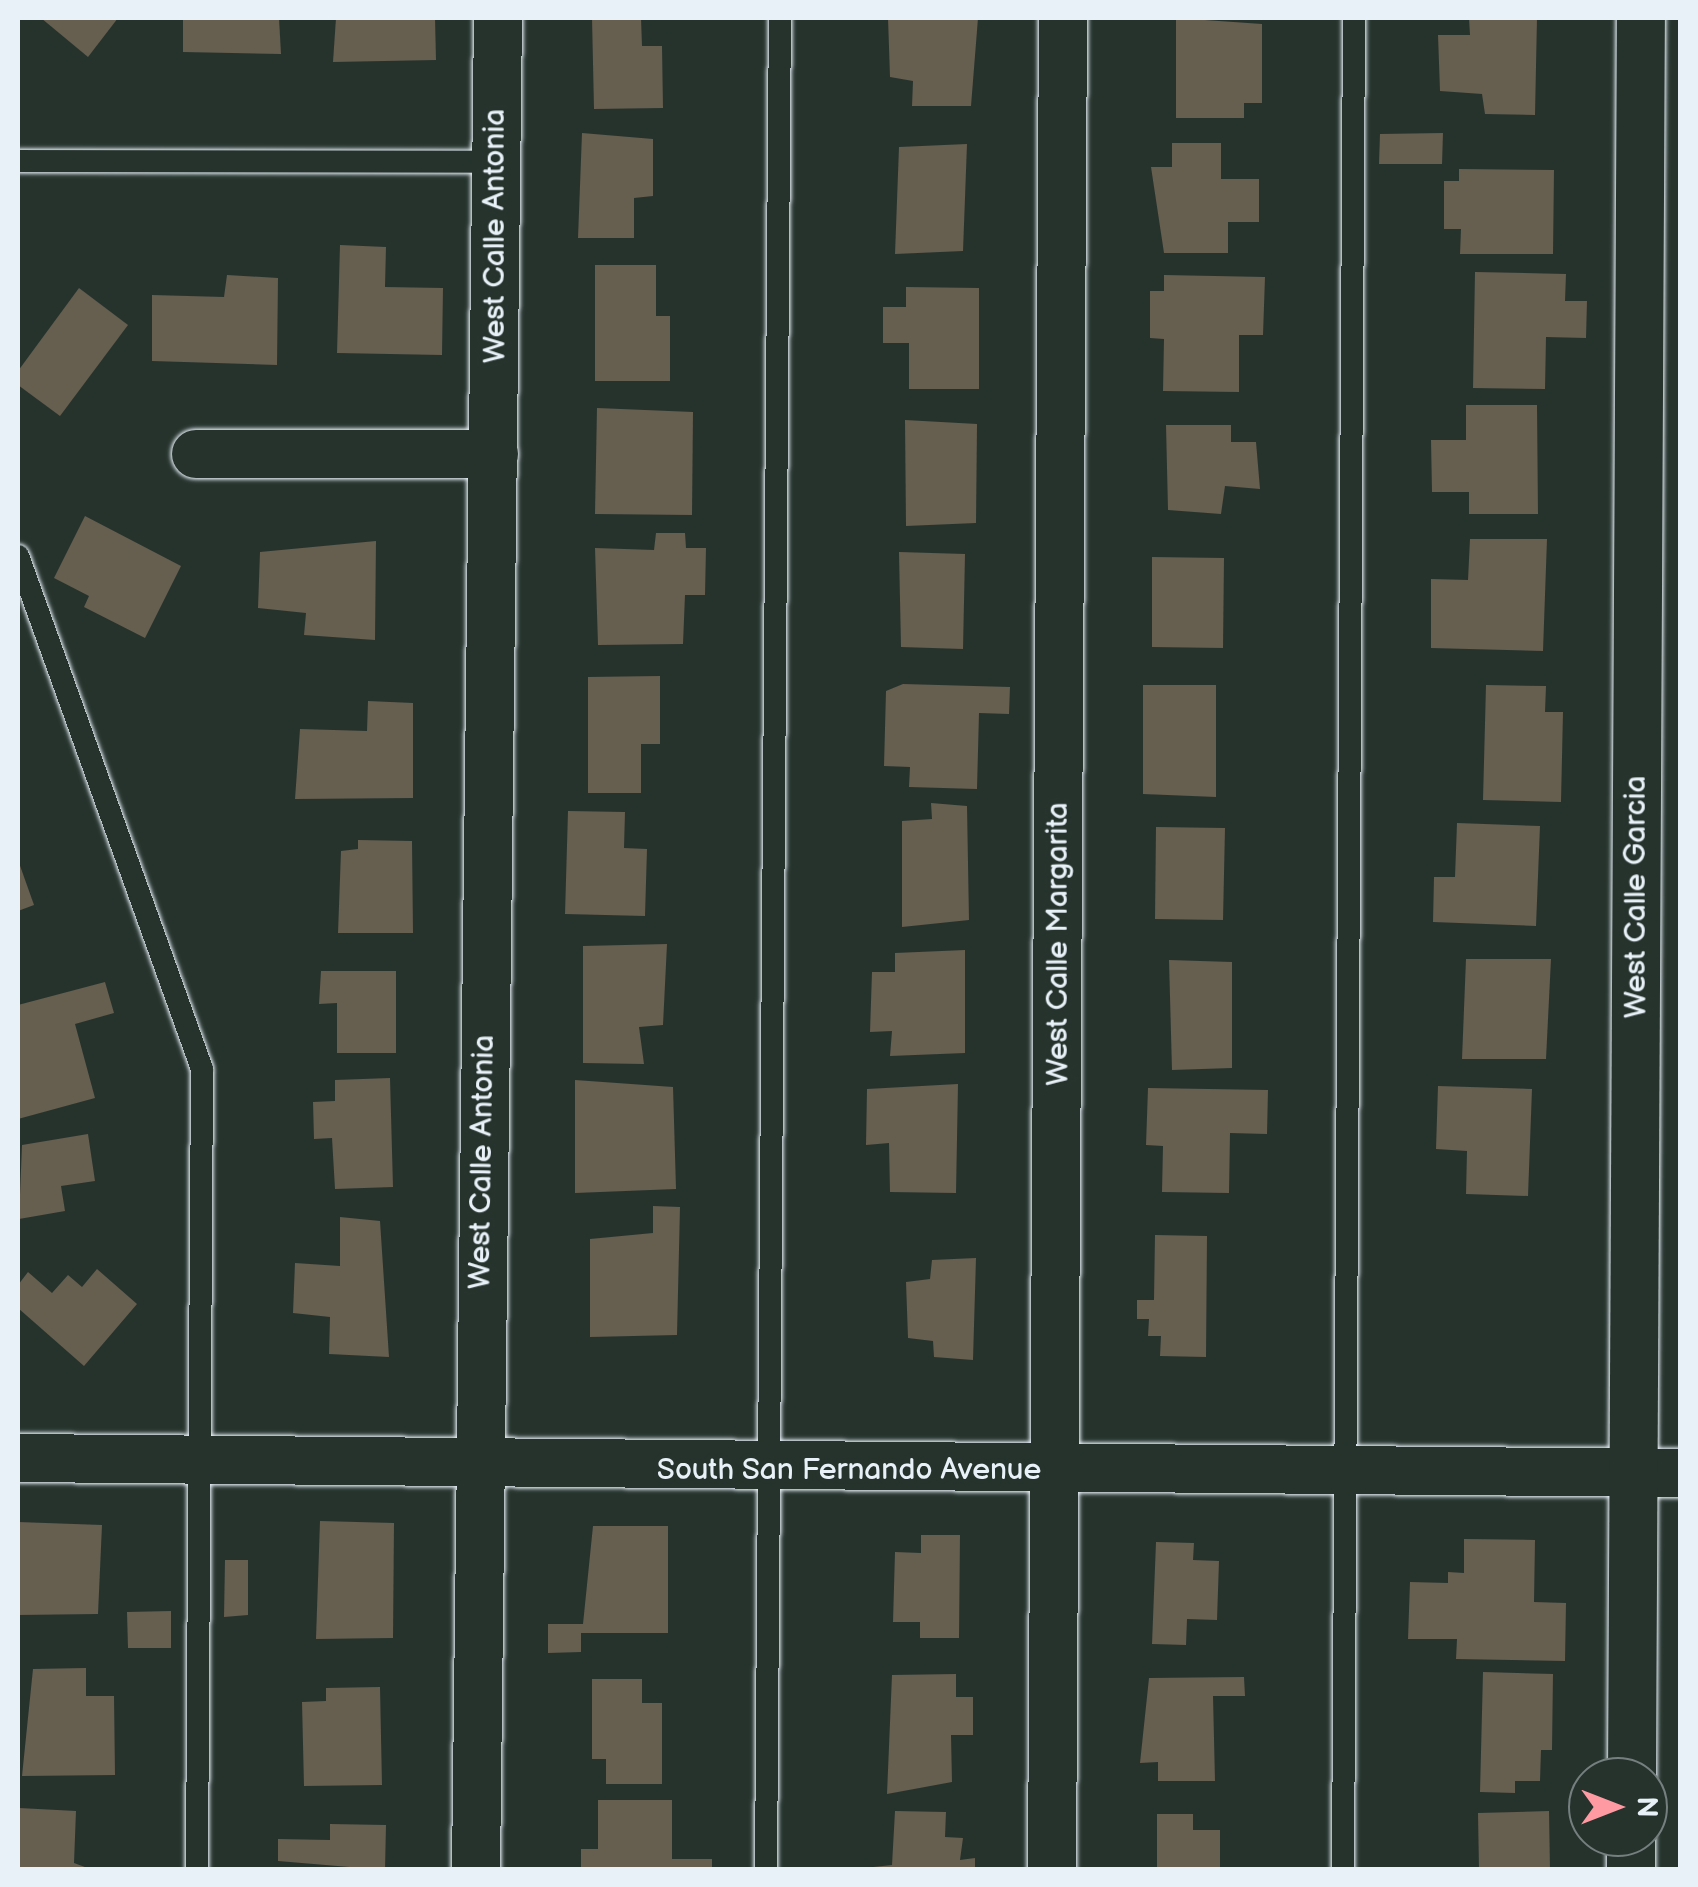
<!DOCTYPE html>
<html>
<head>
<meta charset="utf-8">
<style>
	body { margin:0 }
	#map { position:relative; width:1698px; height:1887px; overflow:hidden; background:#26332d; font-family:"Balsamiq Sans",sans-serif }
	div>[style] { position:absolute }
	.building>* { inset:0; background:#665e4f }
	.roads { filter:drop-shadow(0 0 2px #e8f1f8) drop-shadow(0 0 2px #e8f1f8) }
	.service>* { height:22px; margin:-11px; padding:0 11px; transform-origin:11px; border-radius:11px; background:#26332d }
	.minor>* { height:48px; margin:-24px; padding:0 24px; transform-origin:24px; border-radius:24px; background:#26332d }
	span { translate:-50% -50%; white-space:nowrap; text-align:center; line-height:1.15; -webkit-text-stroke:10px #26332d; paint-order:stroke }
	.street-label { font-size:30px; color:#e8f1f8 }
	.frame { position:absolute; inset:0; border:20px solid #e8f1f8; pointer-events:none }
	.north { position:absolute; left:1568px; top:1757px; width:100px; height:100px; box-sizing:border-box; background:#26332d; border:2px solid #747f7e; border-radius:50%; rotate:90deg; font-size:28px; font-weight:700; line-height:40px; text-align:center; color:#e8f1f8 }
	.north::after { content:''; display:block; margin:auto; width:35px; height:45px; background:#ff9aa2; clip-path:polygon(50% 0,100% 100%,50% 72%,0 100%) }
</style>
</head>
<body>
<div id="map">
	<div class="building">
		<i style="clip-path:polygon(41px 18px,118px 18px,88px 57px)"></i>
		<i style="clip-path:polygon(183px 18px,279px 18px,281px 54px,183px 52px)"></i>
		<i style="clip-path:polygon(336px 18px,435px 18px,436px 60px,333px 62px)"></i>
		<i style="clip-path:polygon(592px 18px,641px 18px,642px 46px,662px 46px,663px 108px,594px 109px)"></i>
		<i style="clip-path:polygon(888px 18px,978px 18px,971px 106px,912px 106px,913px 81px,890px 77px)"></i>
		<i style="clip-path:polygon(1176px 18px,1262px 24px,1262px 103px,1244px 103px,1244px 118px,1176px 118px)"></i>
		<i style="clip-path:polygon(1469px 18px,1537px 18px,1535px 115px,1485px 114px,1482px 94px,1440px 91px,1438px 35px,1470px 35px)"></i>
		<i style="clip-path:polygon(582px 133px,653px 139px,653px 196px,634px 198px,634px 238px,578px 238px)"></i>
		<i style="clip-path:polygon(1443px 133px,1442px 164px,1379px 164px,1380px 134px)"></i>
		<i style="clip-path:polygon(1172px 143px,1221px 143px,1221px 179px,1259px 179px,1259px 222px,1228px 222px,1228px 253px,1164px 253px,1151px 167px,1172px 167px)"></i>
		<i style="clip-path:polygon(967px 144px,963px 251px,895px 254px,899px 147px)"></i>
		<i style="clip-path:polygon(1459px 169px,1554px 170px,1553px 254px,1460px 254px,1461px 229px,1444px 229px,1444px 181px,1459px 181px)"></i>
		<i style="clip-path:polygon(340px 245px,386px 247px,385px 287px,443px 288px,442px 355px,337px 353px)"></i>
		<i style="clip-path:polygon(595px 265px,656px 265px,656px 316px,670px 316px,670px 381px,595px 381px)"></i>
		<i style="clip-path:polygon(1475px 272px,1566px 274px,1565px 301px,1587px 301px,1586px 338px,1546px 337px,1545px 389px,1473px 388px)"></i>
		<i style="clip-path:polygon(227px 275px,278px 278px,277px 365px,152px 361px,152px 295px,224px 297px)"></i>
		<i style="clip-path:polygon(1164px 275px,1265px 277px,1263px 335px,1239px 335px,1239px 392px,1163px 391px,1164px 339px,1150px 338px,1150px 291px,1164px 291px)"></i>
		<i style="clip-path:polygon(906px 287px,979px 288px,979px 389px,909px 389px,909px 343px,883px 343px,883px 307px,906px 307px)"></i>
		<i style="clip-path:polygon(79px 288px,128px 325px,60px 416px,18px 385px,18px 371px)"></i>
		<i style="clip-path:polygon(1466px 405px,1537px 405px,1538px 514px,1469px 514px,1469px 492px,1432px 492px,1431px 440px,1466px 440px)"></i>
		<i style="clip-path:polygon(597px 408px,693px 412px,692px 515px,595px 514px)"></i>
		<i style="clip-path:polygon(905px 420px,977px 424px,976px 523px,906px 526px)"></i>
		<i style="clip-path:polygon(1166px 425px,1231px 425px,1231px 442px,1256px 442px,1260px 489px,1225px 486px,1221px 514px,1168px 510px)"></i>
		<i style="clip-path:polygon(85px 516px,181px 566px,145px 638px,84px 607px,89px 596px,54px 578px)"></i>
		<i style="clip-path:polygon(656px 533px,685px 533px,686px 548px,706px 548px,705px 595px,685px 595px,683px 644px,598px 645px,595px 548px,654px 550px)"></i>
		<i style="clip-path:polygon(1470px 539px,1547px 539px,1543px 651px,1431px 648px,1431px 579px,1468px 580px)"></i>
		<i style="clip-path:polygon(376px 541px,375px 640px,304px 635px,306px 613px,258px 608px,260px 552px)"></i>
		<i style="clip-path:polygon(899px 552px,965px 554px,963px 649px,901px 647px)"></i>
		<i style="clip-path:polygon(1152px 557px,1224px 558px,1223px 648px,1152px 647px)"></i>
		<i style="clip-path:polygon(660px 676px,660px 744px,641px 744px,641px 793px,588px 793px,588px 677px)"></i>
		<i style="clip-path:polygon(903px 684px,1010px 687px,1009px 714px,979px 713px,977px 789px,909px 787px,910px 767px,884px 766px,886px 691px)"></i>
		<i style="clip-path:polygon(1143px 685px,1216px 685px,1216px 797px,1143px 794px)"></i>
		<i style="clip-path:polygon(1486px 685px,1546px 686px,1545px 712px,1563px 712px,1561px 802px,1483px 800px)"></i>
		<i style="clip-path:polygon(368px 701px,413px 703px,413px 798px,295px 799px,300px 729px,367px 731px)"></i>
		<i style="clip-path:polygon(931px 803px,967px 806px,969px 920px,902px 927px,902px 821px,932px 819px)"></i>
		<i style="clip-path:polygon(568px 811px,625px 812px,624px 848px,647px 849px,645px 916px,565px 914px)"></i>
		<i style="clip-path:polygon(1457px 823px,1540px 826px,1536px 926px,1433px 922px,1434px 877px,1455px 877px)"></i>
		<i style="clip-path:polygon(1156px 827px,1225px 828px,1223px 920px,1155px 919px)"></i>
		<i style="clip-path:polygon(358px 840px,412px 841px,413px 933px,338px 933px,341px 851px,358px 849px)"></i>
		<i style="clip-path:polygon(18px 860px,34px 905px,18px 911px)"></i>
		<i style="clip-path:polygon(667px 944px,663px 1025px,639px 1027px,644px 1064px,583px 1063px,583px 946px)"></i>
		<i style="clip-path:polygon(965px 950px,965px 1053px,890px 1056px,892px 1031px,870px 1032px,872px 972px,895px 972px,895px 953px)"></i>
		<i style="clip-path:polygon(1466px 959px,1551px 959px,1546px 1059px,1462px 1059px)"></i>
		<i style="clip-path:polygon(1169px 960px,1232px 962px,1232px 1068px,1172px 1070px)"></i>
		<i style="clip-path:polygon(321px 971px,396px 971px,396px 1053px,337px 1053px,337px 1003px,319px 1004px)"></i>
		<i style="clip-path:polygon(105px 982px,114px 1013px,75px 1024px,95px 1098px,18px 1119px,18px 1005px)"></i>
		<i style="clip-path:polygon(390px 1078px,393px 1187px,335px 1189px,332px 1138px,314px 1139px,313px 1102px,335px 1101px,335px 1080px)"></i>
		<i style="clip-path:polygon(575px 1080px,673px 1087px,676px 1189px,575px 1193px)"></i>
		<i style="clip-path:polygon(958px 1084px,956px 1193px,890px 1192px,889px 1143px,866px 1145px,867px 1089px)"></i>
		<i style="clip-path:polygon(1438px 1086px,1532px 1089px,1528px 1196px,1466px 1194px,1467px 1151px,1436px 1149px)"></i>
		<i style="clip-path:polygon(1148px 1088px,1268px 1090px,1267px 1134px,1230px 1133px,1229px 1193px,1162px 1192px,1163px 1146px,1146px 1145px)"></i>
		<i style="clip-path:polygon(88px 1134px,95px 1181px,61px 1186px,65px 1211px,19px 1219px,22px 1145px)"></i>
		<i style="clip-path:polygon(653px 1206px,680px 1207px,677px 1335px,590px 1337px,590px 1239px,653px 1233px)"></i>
		<i style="clip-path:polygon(340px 1217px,380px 1221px,389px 1357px,329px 1354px,330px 1317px,293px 1313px,295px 1263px,340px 1266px)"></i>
		<i style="clip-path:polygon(1155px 1235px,1207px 1236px,1206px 1357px,1160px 1356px,1161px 1336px,1148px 1336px,1149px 1319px,1137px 1319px,1137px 1300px,1154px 1300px)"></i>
		<i style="clip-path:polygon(976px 1258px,973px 1360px,934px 1357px,933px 1341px,908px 1338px,906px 1282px,930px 1279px,932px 1260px)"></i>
		<i style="clip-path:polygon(97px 1269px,137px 1304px,84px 1366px,18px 1308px,18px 1285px,28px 1272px,52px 1293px,68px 1275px,82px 1287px)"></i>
		<i style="clip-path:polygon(320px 1521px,394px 1523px,393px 1638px,316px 1639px)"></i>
		<i style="clip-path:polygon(18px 1522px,102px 1525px,98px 1614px,18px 1615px)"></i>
		<i style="clip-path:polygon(593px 1526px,668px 1526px,668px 1633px,581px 1633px,581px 1652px,548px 1653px,548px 1624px,583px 1624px)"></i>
		<i style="clip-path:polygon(921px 1535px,960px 1535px,959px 1638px,920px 1638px,920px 1622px,893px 1622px,895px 1552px,921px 1553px)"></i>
		<i style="clip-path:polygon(1464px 1539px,1535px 1540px,1534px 1602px,1566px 1603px,1565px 1661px,1456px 1659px,1457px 1639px,1408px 1639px,1410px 1582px,1448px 1583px,1448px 1572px,1464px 1573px)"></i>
		<i style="clip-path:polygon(1156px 1542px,1194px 1543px,1193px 1560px,1219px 1561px,1217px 1620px,1187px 1619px,1186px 1645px,1152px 1644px)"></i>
		<i style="clip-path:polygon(225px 1560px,248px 1560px,248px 1615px,224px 1617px)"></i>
		<i style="clip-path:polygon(171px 1611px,171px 1648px,128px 1648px,127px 1612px)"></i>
		<i style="clip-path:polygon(86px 1668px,86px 1696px,114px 1696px,115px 1775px,22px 1776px,33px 1669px)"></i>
		<i style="clip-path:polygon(1483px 1672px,1553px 1674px,1552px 1750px,1541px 1750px,1540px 1781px,1515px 1781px,1515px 1793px,1480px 1792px)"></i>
		<i style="clip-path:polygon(956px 1674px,956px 1697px,973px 1697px,973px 1735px,951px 1735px,952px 1782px,887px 1794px,892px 1675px)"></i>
		<i style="clip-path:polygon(1244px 1677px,1245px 1696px,1213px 1696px,1215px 1781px,1158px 1781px,1158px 1762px,1140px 1763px,1149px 1678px)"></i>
		<i style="clip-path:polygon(592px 1679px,642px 1679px,642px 1703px,662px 1703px,662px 1784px,606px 1784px,606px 1759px,592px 1759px)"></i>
		<i style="clip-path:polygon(380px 1687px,382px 1785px,304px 1786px,302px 1702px,326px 1701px,326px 1688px)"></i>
		<i style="clip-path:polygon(598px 1800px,672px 1800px,672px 1859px,712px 1859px,712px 1870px,581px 1870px,581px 1849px,598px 1849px)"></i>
		<i style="clip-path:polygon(19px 1808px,76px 1811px,74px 1863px,93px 1870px,18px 1870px)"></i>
		<i style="clip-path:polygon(895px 1811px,946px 1812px,945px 1837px,963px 1838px,960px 1860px,975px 1858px,975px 1870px,846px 1870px,892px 1865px)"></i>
		<i style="clip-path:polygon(1549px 1811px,1550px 1870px,1479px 1870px,1478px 1813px)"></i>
		<i style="clip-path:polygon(1157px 1814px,1193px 1814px,1193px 1830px,1220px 1830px,1220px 1870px,1157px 1870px)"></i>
		<i style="clip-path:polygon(330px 1824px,386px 1825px,385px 1870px,278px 1861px,278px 1839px,330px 1840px)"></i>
	</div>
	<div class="roads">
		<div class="service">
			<i style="left:18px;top:161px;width:477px;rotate:0.1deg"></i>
			<i style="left:18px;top:556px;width:545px;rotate:70.27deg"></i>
			<i style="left:202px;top:1069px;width:801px;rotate:90.36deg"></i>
			<i style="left:766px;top:1870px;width:1852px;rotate:-89.57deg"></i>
			<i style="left:1343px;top:1870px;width:1852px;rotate:-89.66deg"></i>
		</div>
		<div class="minor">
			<i style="left:196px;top:454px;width:298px"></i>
			<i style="left:18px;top:1458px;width:1662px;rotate:0.52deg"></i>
			<i style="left:1632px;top:1777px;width:1759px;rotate:-89.71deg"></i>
			<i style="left:476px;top:1870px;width:1852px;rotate:-89.32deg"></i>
			<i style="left:1052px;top:1870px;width:1852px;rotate:-89.66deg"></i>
			<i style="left:1631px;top:1870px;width:33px;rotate:-90deg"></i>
		</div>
	</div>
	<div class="street-label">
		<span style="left:495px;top:236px;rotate:-90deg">West Calle Antonia</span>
		<span style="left:1636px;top:897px;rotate:-90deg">West Calle Garcia</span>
		<span style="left:1058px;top:944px;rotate:-90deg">West Calle Margarita</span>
		<span style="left:482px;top:1162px;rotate:-89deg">West Calle Antonia</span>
		<span style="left:849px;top:1470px">South San Fernando Avenue</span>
	</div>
	<div class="frame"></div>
	<div class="north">N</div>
</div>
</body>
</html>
